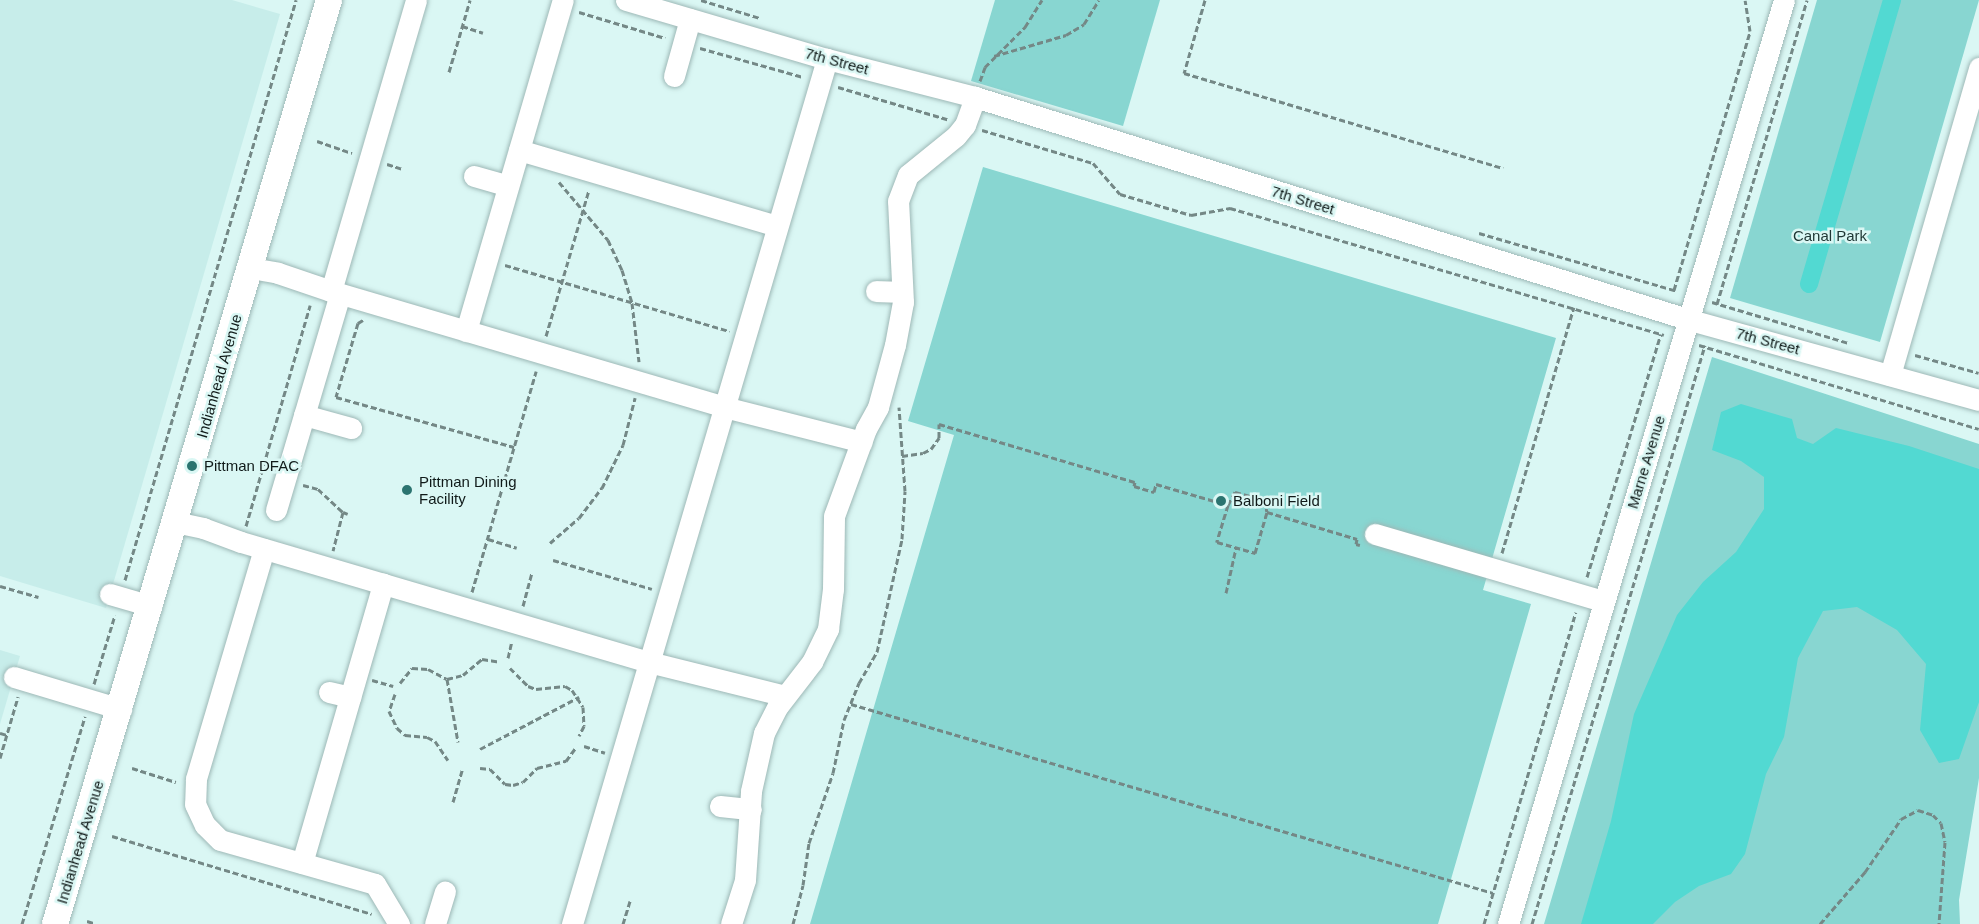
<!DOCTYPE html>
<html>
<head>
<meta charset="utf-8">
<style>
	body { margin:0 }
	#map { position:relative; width:1979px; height:924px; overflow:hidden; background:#daf7f4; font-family:Arial,sans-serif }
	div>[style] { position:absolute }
	.built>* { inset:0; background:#c7edea }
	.green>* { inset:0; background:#88d6d1 }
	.water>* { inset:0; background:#52d9d2 }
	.canal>* { height:18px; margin:-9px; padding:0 9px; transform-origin:9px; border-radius:9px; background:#52d9d2 }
	.path>* { height:3px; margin-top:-1.5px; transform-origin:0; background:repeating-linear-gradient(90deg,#748886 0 6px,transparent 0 9px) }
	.roads { filter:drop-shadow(0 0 2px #9db8b6) drop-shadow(0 0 2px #9db8b6) }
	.minor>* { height:21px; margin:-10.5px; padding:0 10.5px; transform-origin:10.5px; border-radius:10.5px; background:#fff }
	.major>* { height:26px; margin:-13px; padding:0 13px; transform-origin:13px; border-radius:13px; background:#fff }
	.dots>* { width:16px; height:16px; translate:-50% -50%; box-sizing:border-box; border:3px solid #daf7f4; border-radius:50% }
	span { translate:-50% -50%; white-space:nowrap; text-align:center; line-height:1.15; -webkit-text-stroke:5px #daf7f4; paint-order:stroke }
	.street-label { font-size:15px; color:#101a19 }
	.park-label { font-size:15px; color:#1e3634 }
	.poi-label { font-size:15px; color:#101a19 }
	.left { translate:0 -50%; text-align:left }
</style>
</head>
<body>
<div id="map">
	<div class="built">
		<i style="clip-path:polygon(0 0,232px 0,280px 14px,106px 608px,0 576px)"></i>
		<i style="clip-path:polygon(0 650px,20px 656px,0 724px)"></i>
	</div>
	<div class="green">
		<i style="clip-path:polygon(995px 0,1160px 0,1123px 126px,971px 81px)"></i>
		<i style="clip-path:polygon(1817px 0,1979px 0,1880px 342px,1730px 298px)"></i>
		<i style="clip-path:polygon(983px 167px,1556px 338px,1483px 590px,1531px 604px,1438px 924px,810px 924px,954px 435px,908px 421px)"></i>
		<i style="clip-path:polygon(1712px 357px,1979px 444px,1979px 778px,1959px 900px,1960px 924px,1544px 924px)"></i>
	</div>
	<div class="water">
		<i style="clip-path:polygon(1741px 404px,1792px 419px,1797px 438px,1813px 444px,1836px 428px,1909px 446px,1979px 469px,1979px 702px,1959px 759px,1939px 763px,1920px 730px,1926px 664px,1897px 630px,1857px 607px,1823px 611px,1798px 658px,1784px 737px,1766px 774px,1745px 854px,1731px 874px,1699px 886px,1675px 902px,1653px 924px,1581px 924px,1611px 821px,1634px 714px,1677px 615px,1703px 582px,1736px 552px,1764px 509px,1764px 477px,1741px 461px,1712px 450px,1721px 412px)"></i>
	</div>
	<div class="canal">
		<i style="left:1809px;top:284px;width:296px;rotate:-73.7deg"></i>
	</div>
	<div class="path">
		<i style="left:701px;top:0;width:62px;rotate:17deg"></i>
		<i style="left:1205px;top:0;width:76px;rotate:106deg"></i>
		<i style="left:1184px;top:73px;width:333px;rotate:16.6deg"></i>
		<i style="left:579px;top:12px;width:90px;rotate:16.8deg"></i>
		<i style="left:462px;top:26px;width:22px;rotate:18deg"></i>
		<i style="left:700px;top:48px;width:107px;rotate:15.7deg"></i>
		<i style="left:994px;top:56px;width:75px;rotate:-16.3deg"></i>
		<i style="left:1066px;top:35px;width:21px;rotate:-31deg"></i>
		<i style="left:1084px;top:24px;width:28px;rotate:-58deg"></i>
		<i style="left:449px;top:72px;width:75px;rotate:-73.7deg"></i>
		<i style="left:980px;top:81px;width:15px;rotate:-70deg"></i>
		<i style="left:985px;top:67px;width:57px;rotate:-45deg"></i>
		<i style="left:1025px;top:27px;width:32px;rotate:-58deg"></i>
		<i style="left:838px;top:87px;width:114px;rotate:16.4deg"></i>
		<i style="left:982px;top:130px;width:116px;rotate:16.6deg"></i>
		<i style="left:1093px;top:163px;width:41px;rotate:48.9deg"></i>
		<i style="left:1120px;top:194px;width:74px;rotate:16.5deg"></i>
		<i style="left:1191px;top:215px;width:40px;rotate:-10deg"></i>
		<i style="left:1230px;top:208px;width:452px;rotate:16.3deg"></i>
		<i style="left:317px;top:141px;width:37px;rotate:19deg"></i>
		<i style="left:387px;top:164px;width:16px;rotate:18deg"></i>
		<i style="left:559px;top:182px;width:76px;rotate:49.8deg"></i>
		<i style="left:608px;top:240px;width:33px;rotate:65deg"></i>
		<i style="left:622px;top:270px;width:34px;rotate:73deg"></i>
		<i style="left:632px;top:303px;width:59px;rotate:83.2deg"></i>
		<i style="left:1479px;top:233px;width:206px;rotate:16.3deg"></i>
		<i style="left:505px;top:265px;width:234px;rotate:16.4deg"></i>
		<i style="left:1674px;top:290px;width:270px;rotate:-73.6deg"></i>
		<i style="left:1750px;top:31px;width:31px;rotate:-99deg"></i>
		<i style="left:1712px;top:302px;width:143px;rotate:16.7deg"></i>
		<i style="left:1717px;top:304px;width:317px;rotate:-73.5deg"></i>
		<i style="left:363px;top:320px;width:6px;rotate:149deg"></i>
		<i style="left:358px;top:323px;width:77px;rotate:106.6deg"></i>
		<i style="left:336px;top:397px;width:185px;rotate:15.7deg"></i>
		<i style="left:546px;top:336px;width:152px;rotate:-73.6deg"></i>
		<i style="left:1699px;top:345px;width:292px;rotate:16.7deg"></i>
		<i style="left:1915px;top:355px;width:66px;rotate:15.7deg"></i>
		<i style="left:902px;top:456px;width:21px;rotate:-8deg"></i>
		<i style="left:923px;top:453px;width:9px;rotate:-27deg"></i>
		<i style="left:931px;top:449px;width:14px;rotate:-54deg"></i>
		<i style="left:939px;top:438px;width:14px;rotate:-90deg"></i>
		<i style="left:939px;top:424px;width:204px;rotate:16.5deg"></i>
		<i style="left:1135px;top:482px;width:4px;rotate:104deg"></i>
		<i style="left:1134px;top:486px;width:21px;rotate:17deg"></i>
		<i style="left:1154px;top:492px;width:8px;rotate:-76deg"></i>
		<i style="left:1156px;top:484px;width:75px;rotate:16.3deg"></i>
		<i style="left:1228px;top:505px;width:39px;rotate:107deg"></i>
		<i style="left:1217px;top:542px;width:40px;rotate:16deg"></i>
		<i style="left:1255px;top:553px;width:43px;rotate:-73.7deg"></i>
		<i style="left:1267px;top:512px;width:94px;rotate:16.7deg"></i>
		<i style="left:1357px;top:539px;width:5px;rotate:101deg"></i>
		<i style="left:1356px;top:544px;width:4px;rotate:14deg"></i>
		<i style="left:303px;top:485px;width:16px;rotate:15deg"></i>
		<i style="left:318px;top:489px;width:34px;rotate:43deg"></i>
		<i style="left:343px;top:512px;width:40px;rotate:104.4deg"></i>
		<i style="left:1228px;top:505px;width:15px;rotate:-62deg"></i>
		<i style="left:1235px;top:492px;width:30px;rotate:15deg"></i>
		<i style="left:1264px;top:500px;width:12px;rotate:76deg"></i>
		<i style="left:343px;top:512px;width:5px;rotate:22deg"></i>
		<i style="left:246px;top:526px;width:230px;rotate:-73.8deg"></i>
		<i style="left:488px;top:539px;width:30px;rotate:17deg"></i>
		<i style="left:550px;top:543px;width:38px;rotate:-41deg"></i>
		<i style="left:579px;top:518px;width:38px;rotate:-53deg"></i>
		<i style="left:602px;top:488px;width:48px;rotate:-64deg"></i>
		<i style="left:623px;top:445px;width:49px;rotate:-75.7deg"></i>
		<i style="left:1502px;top:553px;width:256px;rotate:-73.7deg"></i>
		<i style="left:553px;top:560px;width:103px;rotate:16.3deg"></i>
		<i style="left:1587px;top:577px;width:254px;rotate:-73.1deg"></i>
		<i style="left:125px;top:580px;width:605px;rotate:-73.57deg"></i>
		<i style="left:0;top:586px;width:40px;rotate:16deg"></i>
		<i style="left:472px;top:592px;width:230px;rotate:-73.8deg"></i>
		<i style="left:1226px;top:593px;width:46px;rotate:-77.5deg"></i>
		<i style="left:523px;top:606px;width:34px;rotate:-75deg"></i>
		<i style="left:508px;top:658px;width:17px;rotate:-77deg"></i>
		<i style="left:510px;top:668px;width:25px;rotate:45deg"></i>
		<i style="left:528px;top:686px;width:9px;rotate:21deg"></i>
		<i style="left:536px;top:689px;width:29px;rotate:-6deg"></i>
		<i style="left:565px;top:686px;width:8px;rotate:30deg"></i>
		<i style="left:572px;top:690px;width:20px;rotate:57deg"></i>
		<i style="left:583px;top:707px;width:19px;rotate:87deg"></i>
		<i style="left:584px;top:726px;width:11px;rotate:117deg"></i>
		<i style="left:447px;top:679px;width:64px;rotate:80.1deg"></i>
		<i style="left:372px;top:680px;width:22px;rotate:16deg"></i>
		<i style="left:400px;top:683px;width:19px;rotate:-51deg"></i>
		<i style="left:412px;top:668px;width:16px;rotate:4deg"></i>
		<i style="left:428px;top:669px;width:21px;rotate:28deg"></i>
		<i style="left:447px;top:679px;width:16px;rotate:-14deg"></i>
		<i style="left:463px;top:675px;width:25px;rotate:-40deg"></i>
		<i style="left:482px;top:659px;width:18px;rotate:9deg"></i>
		<i style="left:94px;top:684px;width:72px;rotate:-73.1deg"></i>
		<i style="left:395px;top:694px;width:18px;rotate:109deg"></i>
		<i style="left:389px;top:711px;width:19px;rotate:65deg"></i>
		<i style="left:397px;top:728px;width:11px;rotate:41deg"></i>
		<i style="left:405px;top:735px;width:22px;rotate:5deg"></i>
		<i style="left:427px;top:737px;width:9px;rotate:27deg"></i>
		<i style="left:435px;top:741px;width:23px;rotate:56deg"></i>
		<i style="left:851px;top:704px;width:669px;rotate:16.4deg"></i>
		<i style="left:0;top:733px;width:7px;rotate:16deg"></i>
		<i style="left:584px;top:746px;width:22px;rotate:18deg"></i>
		<i style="left:480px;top:749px;width:112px;rotate:-27.7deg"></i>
		<i style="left:0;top:758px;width:64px;rotate:-73.6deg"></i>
		<i style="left:132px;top:768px;width:46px;rotate:17.7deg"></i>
		<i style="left:480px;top:768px;width:10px;rotate:6deg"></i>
		<i style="left:490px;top:769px;width:21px;rotate:45deg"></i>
		<i style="left:505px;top:784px;width:8px;rotate:7deg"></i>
		<i style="left:513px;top:785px;width:10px;rotate:-17deg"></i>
		<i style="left:523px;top:782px;width:20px;rotate:-45deg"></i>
		<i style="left:537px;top:768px;width:30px;rotate:-14deg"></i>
		<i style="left:566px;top:761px;width:17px;rotate:-54deg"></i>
		<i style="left:453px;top:802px;width:35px;rotate:-74deg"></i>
		<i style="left:112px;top:836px;width:271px;rotate:16.7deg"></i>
		<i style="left:87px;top:921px;width:9px;rotate:18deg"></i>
		<i style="left:22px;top:924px;width:217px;rotate:-73.1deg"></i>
		<i style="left:623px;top:924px;width:24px;rotate:-73deg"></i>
		<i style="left:793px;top:924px;width:40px;rotate:-75.6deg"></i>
		<i style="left:803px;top:885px;width:42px;rotate:-81.9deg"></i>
		<i style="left:809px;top:843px;width:74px;rotate:-71.1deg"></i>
		<i style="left:833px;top:773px;width:54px;rotate:-78.3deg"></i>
		<i style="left:844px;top:720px;width:40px;rotate:-68deg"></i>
		<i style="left:859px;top:683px;width:36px;rotate:-60deg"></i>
		<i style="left:877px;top:652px;width:116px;rotate:-77.5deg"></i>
		<i style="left:902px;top:539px;width:48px;rotate:-86.4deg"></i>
		<i style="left:905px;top:491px;width:84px;rotate:-94.1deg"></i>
		<i style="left:1484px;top:924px;width:325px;rotate:-73.6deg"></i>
		<i style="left:1532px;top:924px;width:604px;rotate:-73.36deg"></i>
		<i style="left:1820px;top:924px;width:69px;rotate:-49.1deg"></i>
		<i style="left:1865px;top:872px;width:64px;rotate:-55.8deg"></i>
		<i style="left:1901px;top:819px;width:19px;rotate:-28deg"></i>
		<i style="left:1918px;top:810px;width:16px;rotate:18deg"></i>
		<i style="left:1933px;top:815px;width:11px;rotate:45deg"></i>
		<i style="left:1941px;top:823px;width:19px;rotate:78deg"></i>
		<i style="left:1945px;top:842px;width:82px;rotate:94.2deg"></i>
	</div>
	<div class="roads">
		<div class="minor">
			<i style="left:626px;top:0;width:209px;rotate:16.4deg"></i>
			<i style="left:827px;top:59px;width:153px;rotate:14.4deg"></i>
			<i style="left:975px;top:97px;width:749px;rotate:17.32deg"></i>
			<i style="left:1690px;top:320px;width:300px;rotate:15.5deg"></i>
			<i style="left:674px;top:76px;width:59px;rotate:-74.3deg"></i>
			<i style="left:519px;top:150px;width:269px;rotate:16.4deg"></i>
			<i style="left:474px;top:176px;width:35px;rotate:16deg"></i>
			<i style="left:251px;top:268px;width:27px;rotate:10deg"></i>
			<i style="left:278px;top:273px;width:56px;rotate:18.8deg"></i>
			<i style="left:331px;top:291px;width:410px;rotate:16.4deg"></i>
			<i style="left:724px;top:407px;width:142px;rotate:14.2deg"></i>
			<i style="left:331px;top:291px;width:303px;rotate:-73.7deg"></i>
			<i style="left:876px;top:291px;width:26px;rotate:2deg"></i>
			<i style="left:466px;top:331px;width:345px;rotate:-73.7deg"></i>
			<i style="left:1890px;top:375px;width:320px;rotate:-73.8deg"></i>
			<i style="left:304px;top:415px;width:49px;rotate:15.5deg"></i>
			<i style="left:276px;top:510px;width:225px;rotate:-73.5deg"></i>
			<i style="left:175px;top:522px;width:29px;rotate:12deg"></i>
			<i style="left:203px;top:528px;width:40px;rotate:20.2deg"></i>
			<i style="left:241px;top:542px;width:425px;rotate:16.4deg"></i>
			<i style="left:649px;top:662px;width:140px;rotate:14deg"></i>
			<i style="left:1375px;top:534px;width:238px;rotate:16.4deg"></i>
			<i style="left:264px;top:549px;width:240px;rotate:106.5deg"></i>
			<i style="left:196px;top:779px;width:25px;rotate:92deg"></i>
			<i style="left:195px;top:804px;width:23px;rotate:65deg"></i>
			<i style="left:205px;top:825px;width:21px;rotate:45deg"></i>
			<i style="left:220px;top:840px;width:161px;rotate:15.8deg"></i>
			<i style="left:375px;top:884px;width:47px;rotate:59deg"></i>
			<i style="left:110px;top:594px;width:43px;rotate:16.3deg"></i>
			<i style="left:14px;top:677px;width:112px;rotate:16.7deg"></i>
			<i style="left:329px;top:692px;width:22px;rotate:13deg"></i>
			<i style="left:720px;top:806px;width:31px;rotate:6deg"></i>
			<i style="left:302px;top:863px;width:291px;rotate:-73.8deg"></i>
			<i style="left:435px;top:924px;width:34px;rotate:-73deg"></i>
			<i style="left:572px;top:924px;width:902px;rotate:-73.57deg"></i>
			<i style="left:731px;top:924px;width:46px;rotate:-72.3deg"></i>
			<i style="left:745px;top:880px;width:89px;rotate:-86.1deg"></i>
			<i style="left:751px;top:791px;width:59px;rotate:-77.4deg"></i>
			<i style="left:764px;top:733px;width:30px;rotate:-63deg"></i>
			<i style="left:778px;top:706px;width:56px;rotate:-52.3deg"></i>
			<i style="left:812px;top:662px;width:37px;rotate:-64deg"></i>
			<i style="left:828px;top:629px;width:40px;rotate:-82.9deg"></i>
			<i style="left:833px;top:589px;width:73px;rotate:-89.2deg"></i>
			<i style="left:834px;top:516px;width:93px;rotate:-69.8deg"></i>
			<i style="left:866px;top:429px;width:25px;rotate:-61deg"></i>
			<i style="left:878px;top:407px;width:64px;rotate:-74.7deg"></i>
			<i style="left:895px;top:345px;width:44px;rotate:-79.5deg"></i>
			<i style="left:903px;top:302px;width:101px;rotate:-92.8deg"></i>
			<i style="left:898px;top:201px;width:28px;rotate:-69deg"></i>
			<i style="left:908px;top:175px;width:62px;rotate:-39.1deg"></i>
			<i style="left:956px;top:136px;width:14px;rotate:-51deg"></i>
			<i style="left:965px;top:125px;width:30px;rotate:-70deg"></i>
			<i style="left:1508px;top:924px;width:964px;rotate:-73.37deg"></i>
		</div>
		<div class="major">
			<i style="left:55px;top:924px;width:964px;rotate:-73.48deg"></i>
		</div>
	</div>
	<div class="dots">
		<i style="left:192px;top:466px;background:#2b7470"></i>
		<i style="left:407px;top:490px;background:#2b7470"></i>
		<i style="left:1221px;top:501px;background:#2b7470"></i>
	</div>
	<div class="street-label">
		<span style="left:837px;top:61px;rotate:15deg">7th Street</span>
		<span style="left:1303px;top:200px;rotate:17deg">7th Street</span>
		<span style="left:1768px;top:341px;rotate:15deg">7th Street</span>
		<span style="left:219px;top:376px;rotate:-74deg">Indianhead Avenue</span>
		<span style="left:1646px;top:462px;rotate:-73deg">Marne Avenue</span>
		<span style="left:80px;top:842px;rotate:-73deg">Indianhead Avenue</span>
	</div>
	<div class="park-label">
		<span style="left:1830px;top:236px">Canal Park</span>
	</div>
	<div class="poi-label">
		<span class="left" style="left:204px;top:466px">Pittman DFAC</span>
		<span class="left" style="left:419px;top:490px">Pittman Dining<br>Facility</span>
		<span class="left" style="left:1233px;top:501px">Balboni Field</span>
	</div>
</div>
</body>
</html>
